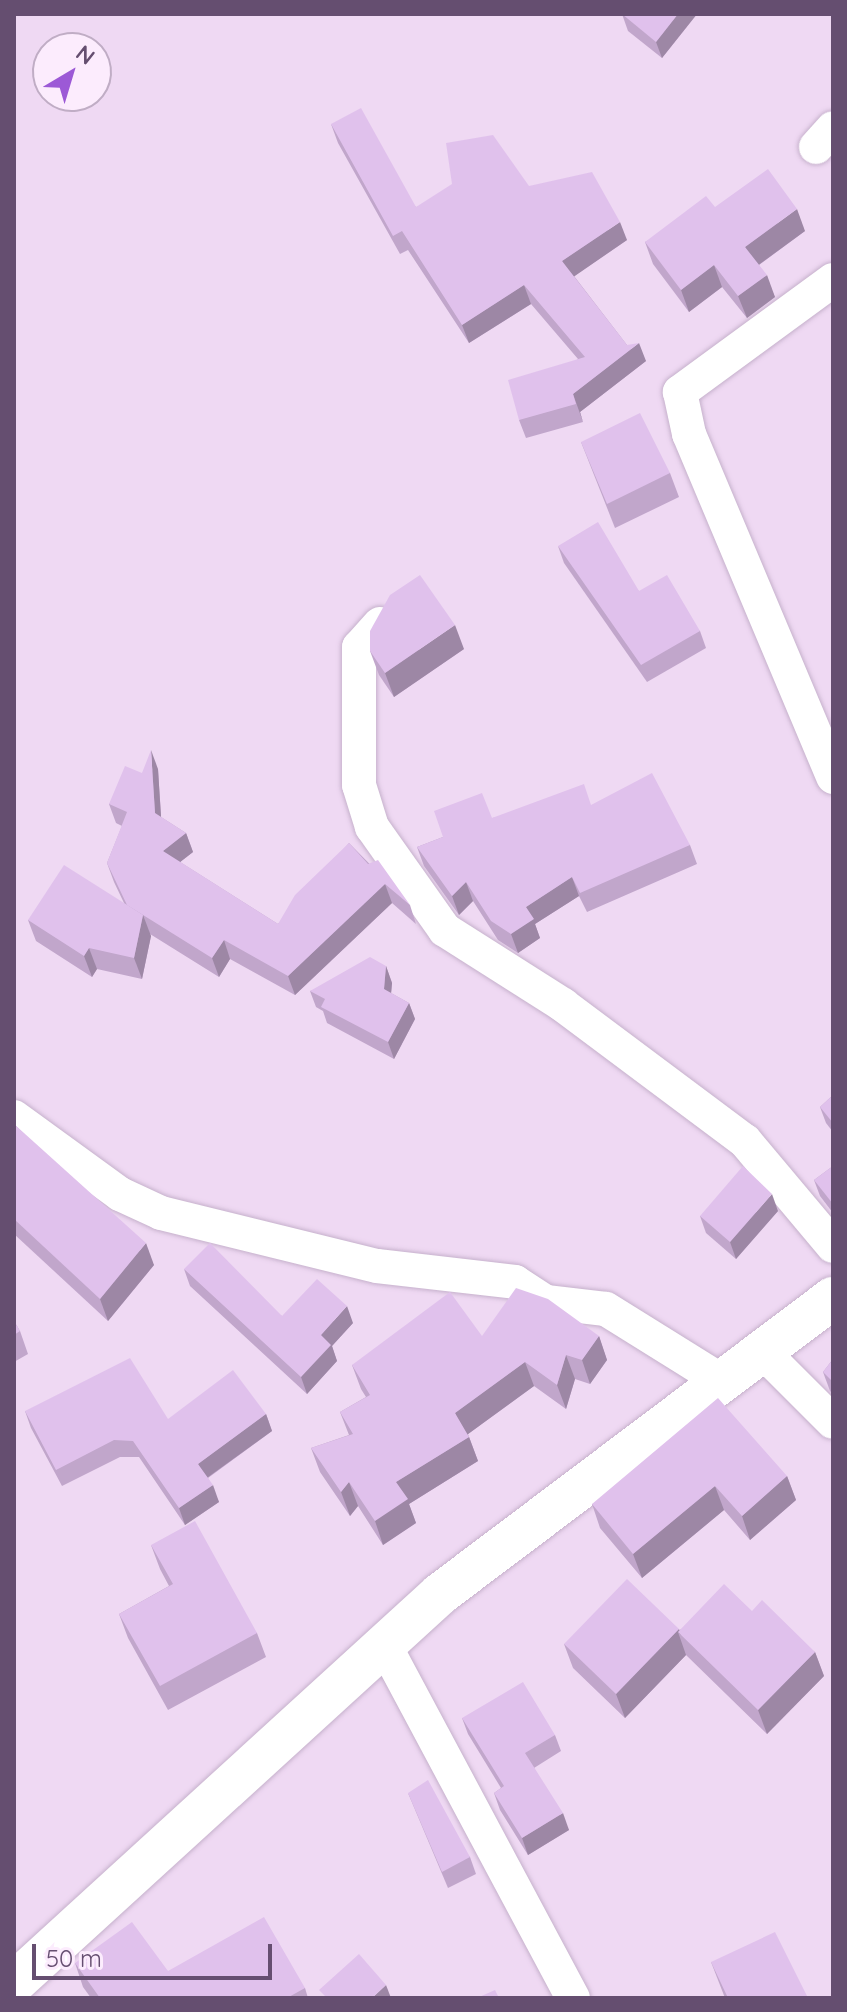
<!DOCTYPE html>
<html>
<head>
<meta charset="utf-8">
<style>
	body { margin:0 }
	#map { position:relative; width:847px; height:2012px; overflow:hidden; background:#f8e6fa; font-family:Quicksand,sans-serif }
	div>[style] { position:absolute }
	.residential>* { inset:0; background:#efd9f3 }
	.roads { filter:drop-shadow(0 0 2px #c6b1cc) drop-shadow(0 0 2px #c6b1cc) }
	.minor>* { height:34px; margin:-17px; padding:0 17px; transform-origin:17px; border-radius:17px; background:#fff }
	.tertiary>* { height:42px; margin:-21px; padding:0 21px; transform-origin:21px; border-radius:21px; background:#fff }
	.wall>* { inset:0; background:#c1a6cb }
	.shaded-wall>* { inset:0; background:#9d87a5 }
	.building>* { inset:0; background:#e0c1ec }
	span { translate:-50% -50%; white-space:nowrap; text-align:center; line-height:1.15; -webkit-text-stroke:8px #fcecfd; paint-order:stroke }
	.frame { position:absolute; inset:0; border:16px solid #654e70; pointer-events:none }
	.north { position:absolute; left:32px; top:32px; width:80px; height:80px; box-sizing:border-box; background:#fcecfd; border:2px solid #c0adc5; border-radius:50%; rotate:38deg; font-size:22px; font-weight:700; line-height:32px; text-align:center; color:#654e70 }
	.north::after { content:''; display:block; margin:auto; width:28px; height:36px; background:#9c59d6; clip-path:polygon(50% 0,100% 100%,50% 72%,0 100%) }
	.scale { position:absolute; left:32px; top:1944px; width:240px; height:36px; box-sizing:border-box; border:4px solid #654e70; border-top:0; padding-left:10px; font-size:24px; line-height:28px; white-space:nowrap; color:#654e70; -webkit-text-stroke:6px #fcecfd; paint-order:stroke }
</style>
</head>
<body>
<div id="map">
	<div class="residential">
		<i style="clip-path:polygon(evenodd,14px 14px,833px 14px,833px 1998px,14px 1998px,14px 14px,48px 48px,96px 48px,96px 96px,48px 96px,48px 48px)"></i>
	</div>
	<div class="roads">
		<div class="minor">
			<i style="left:816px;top:147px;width:25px;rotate:-48deg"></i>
			<i style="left:833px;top:280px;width:190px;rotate:143.8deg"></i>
			<i style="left:680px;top:392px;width:43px;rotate:77.9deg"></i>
			<i style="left:689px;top:434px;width:372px;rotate:67.2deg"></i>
			<i style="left:380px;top:624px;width:31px;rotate:132deg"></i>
			<i style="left:359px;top:647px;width:138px;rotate:90deg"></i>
			<i style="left:359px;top:785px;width:44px;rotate:72.8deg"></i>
			<i style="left:372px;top:827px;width:126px;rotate:54.7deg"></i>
			<i style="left:445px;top:930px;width:140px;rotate:32.4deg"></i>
			<i style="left:563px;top:1005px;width:227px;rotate:36.8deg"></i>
			<i style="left:745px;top:1141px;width:137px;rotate:50deg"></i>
			<i style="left:14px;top:1117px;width:131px;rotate:36deg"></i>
			<i style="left:120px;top:1194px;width:45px;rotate:24.9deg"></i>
			<i style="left:161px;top:1213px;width:222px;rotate:13.8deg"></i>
			<i style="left:377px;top:1266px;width:139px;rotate:6.6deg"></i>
			<i style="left:515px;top:1282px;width:37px;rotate:33deg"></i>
			<i style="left:546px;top:1302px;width:60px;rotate:6.7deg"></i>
			<i style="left:606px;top:1309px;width:131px;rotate:31.9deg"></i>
			<i style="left:762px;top:1351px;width:100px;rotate:45deg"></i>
			<i style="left:385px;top:1646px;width:399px;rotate:61.9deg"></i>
		</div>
		<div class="tertiary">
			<i style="left:14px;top:1983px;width:577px;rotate:-42.4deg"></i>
			<i style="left:440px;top:1594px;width:492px;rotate:-37deg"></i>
		</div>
	</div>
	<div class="wall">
		<i style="clip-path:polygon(622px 14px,697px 14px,662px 58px,628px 31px)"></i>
		<i style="clip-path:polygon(331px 124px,416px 207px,529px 186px,627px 240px,574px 276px,627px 345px,646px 361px,580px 412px,583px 422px,526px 438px,519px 420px,578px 359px,531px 304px,469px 343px,408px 250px,400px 254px,338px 143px)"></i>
		<i style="clip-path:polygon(715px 207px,805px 231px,759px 265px,775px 297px,747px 318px,722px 287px,689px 312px,653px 264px,645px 242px)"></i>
		<i style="clip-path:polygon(581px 442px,670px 473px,679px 497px,615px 528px)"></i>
		<i style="clip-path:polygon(558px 546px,639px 591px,700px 631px,706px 648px,647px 682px,564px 563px)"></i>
		<i style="clip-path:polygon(464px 649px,394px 697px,379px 675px,370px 651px)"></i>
		<i style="clip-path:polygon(158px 769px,161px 817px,186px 833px,193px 852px,180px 862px,278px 924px,349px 843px,410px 905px,416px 924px,392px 903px,295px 995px,230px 959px,219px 977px,150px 934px,151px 936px,142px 979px,97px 969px,92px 977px,36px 941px,28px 920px,124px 903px,114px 882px,107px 863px,122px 826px,116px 823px,109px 804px,142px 773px)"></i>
		<i style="clip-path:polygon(591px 805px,690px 845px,697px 864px,587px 912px,579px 896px,535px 924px,540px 938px,518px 953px,498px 940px,473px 901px,459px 915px,424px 866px,417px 847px,492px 818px)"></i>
		<i style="clip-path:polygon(386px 966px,392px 983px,391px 993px,409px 1003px,415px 1019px,394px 1059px,327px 1023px,323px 1011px,316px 1007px,310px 991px)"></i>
		<i style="clip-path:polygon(833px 1095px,833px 1132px,826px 1123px,820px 1107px)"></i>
		<i style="clip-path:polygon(14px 1124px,154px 1265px,108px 1321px,14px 1234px)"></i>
		<i style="clip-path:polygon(833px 1166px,833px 1213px,820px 1196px,814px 1180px)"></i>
		<i style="clip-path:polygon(778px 1211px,736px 1259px,706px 1233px,700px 1216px)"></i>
		<i style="clip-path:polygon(184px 1269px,282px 1316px,353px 1323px,332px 1346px,337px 1361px,307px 1394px,190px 1286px)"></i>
		<i style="clip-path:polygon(14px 1321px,20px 1331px,28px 1354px,14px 1362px)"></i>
		<i style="clip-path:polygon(482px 1336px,599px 1336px,607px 1360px,590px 1384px,575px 1379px,566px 1409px,534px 1386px,468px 1434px,478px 1461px,409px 1504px,416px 1523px,383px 1545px,358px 1506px,350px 1516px,320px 1472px,311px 1448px,349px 1435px,340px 1412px,366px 1397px,361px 1389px,352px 1365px)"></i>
		<i style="clip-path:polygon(833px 1359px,833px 1394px,830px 1391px,823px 1372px)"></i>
		<i style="clip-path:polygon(25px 1411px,168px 1419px,266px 1414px,272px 1431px,208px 1478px,219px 1502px,185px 1525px,139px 1457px,120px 1457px,62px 1486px,31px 1428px)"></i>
		<i style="clip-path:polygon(787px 1476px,796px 1500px,750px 1540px,724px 1510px,642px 1578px,600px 1528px,592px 1504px)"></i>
		<i style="clip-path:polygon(151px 1545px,257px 1633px,266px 1657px,168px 1710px,128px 1638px,119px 1614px,169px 1586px,160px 1569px)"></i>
		<i style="clip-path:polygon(752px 1611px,815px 1652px,824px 1676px,767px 1734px,686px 1655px,625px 1718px,573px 1668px,564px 1644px,679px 1629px,679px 1630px)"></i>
		<i style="clip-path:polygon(462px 1718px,555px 1735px,561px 1751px,534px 1768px,569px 1830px,528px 1855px,500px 1810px,494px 1793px,501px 1788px,468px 1734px)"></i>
		<i style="clip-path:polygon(408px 1793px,470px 1857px,476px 1874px,448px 1888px)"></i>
		<i style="clip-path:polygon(711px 1962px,808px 1998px,725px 1998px)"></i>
		<i style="clip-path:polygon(75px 1963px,168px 1971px,305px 1988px,308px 1998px,91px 1998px,83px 1987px)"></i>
	</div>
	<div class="shaded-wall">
		<i style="clip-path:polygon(678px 14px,697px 14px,662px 58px,656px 42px)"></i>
		<i style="clip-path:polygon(797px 209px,805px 231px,753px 269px,745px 247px)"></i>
		<i style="clip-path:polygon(620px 222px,627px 240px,569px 280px,562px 261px)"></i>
		<i style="clip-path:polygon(714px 265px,722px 287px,689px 312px,681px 290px)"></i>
		<i style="clip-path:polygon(767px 275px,775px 297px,747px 318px,738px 296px)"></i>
		<i style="clip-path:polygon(524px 285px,531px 304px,469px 343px,462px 325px)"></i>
		<i style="clip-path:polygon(639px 343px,646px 361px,580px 412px,583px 422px,573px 394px)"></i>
		<i style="clip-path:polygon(455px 625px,464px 649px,394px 697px,385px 673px)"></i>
		<i style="clip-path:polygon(151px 750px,158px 769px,162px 832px,155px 813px)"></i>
		<i style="clip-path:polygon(186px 833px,193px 852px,170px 870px,163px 851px)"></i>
		<i style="clip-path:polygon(572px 877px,579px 896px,535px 924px,540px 938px,518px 953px,511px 934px,526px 907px)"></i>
		<i style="clip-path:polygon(466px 882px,473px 901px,459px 915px,452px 896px)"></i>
		<i style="clip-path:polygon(385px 884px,392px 903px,295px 995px,288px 976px)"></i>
		<i style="clip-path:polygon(143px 915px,151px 936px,142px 979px,134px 958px)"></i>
		<i style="clip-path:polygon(224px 940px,230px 959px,219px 977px,212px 958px)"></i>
		<i style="clip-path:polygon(89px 948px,97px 969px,92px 977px,84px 956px)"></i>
		<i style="clip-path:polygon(386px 966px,392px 983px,390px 1006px,384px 989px)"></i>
		<i style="clip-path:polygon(409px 1003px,415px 1019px,394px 1059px,388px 1042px)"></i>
		<i style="clip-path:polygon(772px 1194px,778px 1211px,736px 1259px,730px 1242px)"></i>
		<i style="clip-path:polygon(146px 1243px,154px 1265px,108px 1321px,100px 1299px)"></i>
		<i style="clip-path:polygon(347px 1306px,353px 1323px,332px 1346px,337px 1361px,307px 1394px,301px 1377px,321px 1335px)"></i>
		<i style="clip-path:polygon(599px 1336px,607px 1360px,590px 1384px,582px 1360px)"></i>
		<i style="clip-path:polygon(566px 1355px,575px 1379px,566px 1409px,557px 1385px)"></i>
		<i style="clip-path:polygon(525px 1362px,534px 1386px,464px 1437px,455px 1413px)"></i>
		<i style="clip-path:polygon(266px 1414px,272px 1431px,204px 1480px,198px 1464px)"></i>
		<i style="clip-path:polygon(469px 1437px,478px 1461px,409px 1504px,416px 1523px,383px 1545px,375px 1521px,396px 1482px)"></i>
		<i style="clip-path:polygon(787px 1476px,796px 1500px,750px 1540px,742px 1516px)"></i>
		<i style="clip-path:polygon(349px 1482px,358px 1506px,350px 1516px,341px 1492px)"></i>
		<i style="clip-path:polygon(213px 1485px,219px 1502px,185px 1525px,179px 1508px)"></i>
		<i style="clip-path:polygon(715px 1486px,724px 1510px,642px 1578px,633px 1554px)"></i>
		<i style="clip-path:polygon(679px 1629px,681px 1635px,678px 1632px,686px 1655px,625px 1718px,616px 1694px)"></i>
		<i style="clip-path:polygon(815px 1652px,824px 1676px,767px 1734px,758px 1710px)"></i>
		<i style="clip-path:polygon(563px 1813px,569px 1830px,528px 1855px,522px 1838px)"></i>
		<i style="clip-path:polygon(386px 1985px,391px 1998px,372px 1998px)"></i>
	</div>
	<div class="building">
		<i style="clip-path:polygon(622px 14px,678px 14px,656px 42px)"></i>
		<i style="clip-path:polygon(361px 108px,416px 207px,452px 184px,446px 143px,493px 135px,529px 186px,592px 172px,620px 222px,562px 261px,627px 345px,639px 343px,573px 394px,576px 404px,519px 420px,508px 380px,585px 357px,524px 285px,462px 325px,402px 231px,393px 236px,331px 124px)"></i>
		<i style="clip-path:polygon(768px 169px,797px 209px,745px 247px,767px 275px,738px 296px,714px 265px,681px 290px,645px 242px,706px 196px,715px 207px)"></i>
		<i style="clip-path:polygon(640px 413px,670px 473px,607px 504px,581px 442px)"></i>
		<i style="clip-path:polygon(598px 522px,639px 591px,667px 575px,700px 631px,641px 665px,558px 546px)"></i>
		<i style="clip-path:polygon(420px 575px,455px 625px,385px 673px,370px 651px,370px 631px,390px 595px)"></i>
		<i style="clip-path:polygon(151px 750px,155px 813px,186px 833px,163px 851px,278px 924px,295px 895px,349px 843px,368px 864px,378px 860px,410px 905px,385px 884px,288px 976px,224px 940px,212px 958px,127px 905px,107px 863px,127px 812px,109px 804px,125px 766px,142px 773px)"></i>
		<i style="clip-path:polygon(652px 773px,690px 845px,580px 893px,572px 877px,526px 907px,534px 919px,511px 934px,491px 921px,466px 882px,452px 896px,417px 847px,443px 837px,434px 811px,482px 793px,492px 818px,584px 784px,591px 805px)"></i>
		<i style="clip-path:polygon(64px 865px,143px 915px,134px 958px,89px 948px,84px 956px,28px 920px)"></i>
		<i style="clip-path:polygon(370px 957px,386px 966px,384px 989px,409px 1003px,388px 1042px,321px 1007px,325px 999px,310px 991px)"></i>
		<i style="clip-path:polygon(833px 1095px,833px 1123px,820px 1107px)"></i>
		<i style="clip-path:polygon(14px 1124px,146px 1243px,100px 1299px,14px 1219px)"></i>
		<i style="clip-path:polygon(743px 1166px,772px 1194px,730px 1242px,700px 1216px)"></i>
		<i style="clip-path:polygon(833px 1166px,833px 1204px,814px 1180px)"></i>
		<i style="clip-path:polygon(210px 1243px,282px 1316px,317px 1279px,347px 1306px,321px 1335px,331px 1345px,301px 1377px,184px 1269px)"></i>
		<i style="clip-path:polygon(516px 1288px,548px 1299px,599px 1336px,582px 1360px,566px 1355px,557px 1385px,525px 1362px,455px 1413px,469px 1437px,396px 1482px,408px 1499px,375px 1521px,349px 1482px,341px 1492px,311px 1448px,353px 1434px,340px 1412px,370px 1395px,352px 1365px,450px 1292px,482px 1336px)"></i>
		<i style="clip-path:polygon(14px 1321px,20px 1331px,14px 1335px)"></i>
		<i style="clip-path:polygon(130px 1358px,168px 1419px,233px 1370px,266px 1414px,198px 1464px,213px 1485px,179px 1508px,133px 1441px,114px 1440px,56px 1470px,25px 1411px)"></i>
		<i style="clip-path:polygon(833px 1359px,833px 1382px,823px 1372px)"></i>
		<i style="clip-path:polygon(718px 1398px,787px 1476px,742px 1516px,715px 1486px,633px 1554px,592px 1504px)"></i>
		<i style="clip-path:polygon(195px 1521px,257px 1633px,160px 1686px,119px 1614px,173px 1584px,151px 1545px)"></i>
		<i style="clip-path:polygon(627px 1579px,679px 1629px,616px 1694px,564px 1644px)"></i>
		<i style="clip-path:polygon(724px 1584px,752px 1611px,762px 1600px,815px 1652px,758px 1710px,678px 1632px)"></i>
		<i style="clip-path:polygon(523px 1682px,555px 1735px,525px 1753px,563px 1813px,522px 1838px,494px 1793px,504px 1786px,462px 1718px)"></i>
		<i style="clip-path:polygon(428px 1780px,470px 1857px,442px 1872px,408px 1793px)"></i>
		<i style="clip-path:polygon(264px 1917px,305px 1988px,287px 1998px,100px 1998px,75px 1963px,132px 1922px,168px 1971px)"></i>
		<i style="clip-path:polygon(775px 1932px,808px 1998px,728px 1998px,711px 1962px)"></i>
		<i style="clip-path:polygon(359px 1954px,386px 1985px,372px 1998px,327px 1998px,319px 1990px)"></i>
		<i style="clip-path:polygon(495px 1990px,499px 1998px,477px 1998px)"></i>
	</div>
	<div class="frame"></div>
	<div class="north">N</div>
	<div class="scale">50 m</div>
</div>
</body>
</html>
